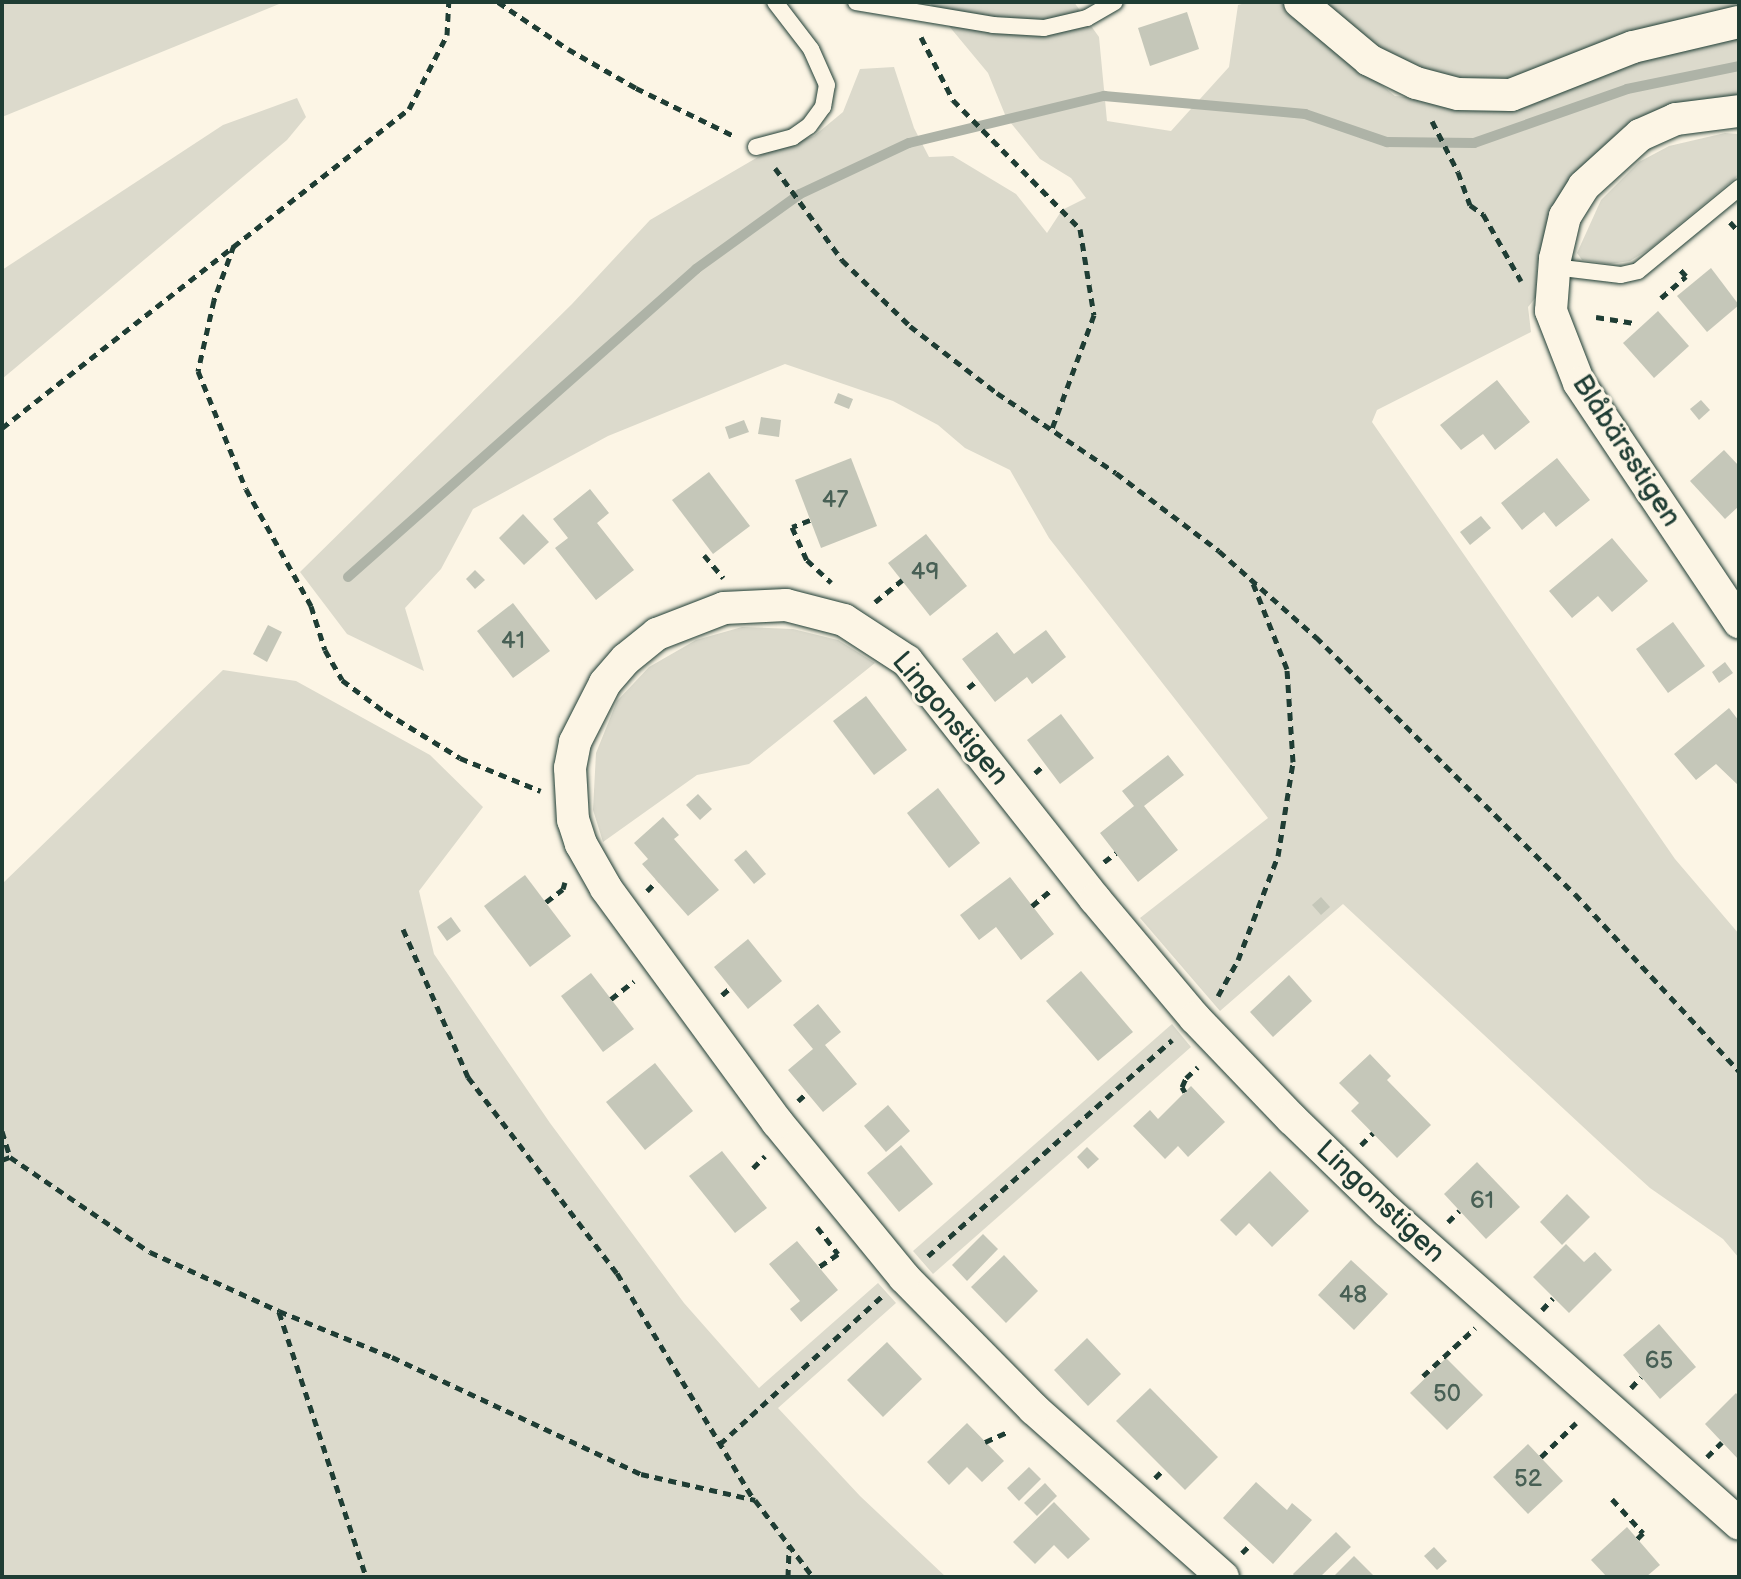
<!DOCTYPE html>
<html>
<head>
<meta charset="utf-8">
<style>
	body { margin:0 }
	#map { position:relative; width:1741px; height:1579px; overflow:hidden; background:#fcf5e5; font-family:"Balsamiq Sans",sans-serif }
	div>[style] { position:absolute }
	.green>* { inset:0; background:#dcdacc }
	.stream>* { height:10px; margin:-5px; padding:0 5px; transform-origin:5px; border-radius:5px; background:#aeb3a7 }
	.building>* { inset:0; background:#c5c7b9 }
	.path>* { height:5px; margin-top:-2.5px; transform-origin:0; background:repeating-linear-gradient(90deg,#1f3d34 0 8px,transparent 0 14px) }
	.roads { filter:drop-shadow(0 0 2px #1f3d34) drop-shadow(0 0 2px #1f3d34) }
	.lane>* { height:16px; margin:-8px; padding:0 8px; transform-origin:8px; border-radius:8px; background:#fcf5e5 }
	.street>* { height:32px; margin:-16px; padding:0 16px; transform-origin:16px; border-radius:16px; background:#fcf5e5 }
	span { translate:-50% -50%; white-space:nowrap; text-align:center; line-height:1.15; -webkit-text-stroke:6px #fcf5e5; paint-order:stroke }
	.number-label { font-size:24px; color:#486055 }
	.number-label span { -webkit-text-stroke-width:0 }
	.street-label { font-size:28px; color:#1f3d34 }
	.frame { position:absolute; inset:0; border:4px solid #1f3d34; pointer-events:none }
</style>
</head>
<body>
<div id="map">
	<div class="green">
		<i style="clip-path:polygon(2px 2px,284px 2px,2px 117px)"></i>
		<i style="clip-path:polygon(929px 2px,1074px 2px,1099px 37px,1107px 121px,1171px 131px,1229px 67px,1238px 5px,1249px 2px,1281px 2px,1395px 96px,1527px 107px,1621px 64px,1739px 37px,1739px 98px,1677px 103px,1624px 127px,1574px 174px,1547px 227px,1537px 266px,1536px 297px,1528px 307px,1531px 332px,1377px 410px,1372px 422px,1675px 859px,1739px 934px,1739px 1258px,1723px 1239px,1650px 1188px,1608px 1150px,1343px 904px,1220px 1011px,1140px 918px,1268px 818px,1049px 538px,1010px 470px,965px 448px,938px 425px,893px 401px,785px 364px,608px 436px,473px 509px,441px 569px,405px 608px,424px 671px,347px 634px,300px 572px,572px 304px,650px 220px,770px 150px,814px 136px,843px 112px,860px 69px,894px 67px,914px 128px,929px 157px,953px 156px,1016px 194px,1047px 233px,1062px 210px,1086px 198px,1071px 178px,1040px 159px,1006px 117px,988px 73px)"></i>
		<i style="clip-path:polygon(1319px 2px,1739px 2px,1739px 9px,1498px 83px,1462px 84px,1414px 68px,1366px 44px)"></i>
		<i style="clip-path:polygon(297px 98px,306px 117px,287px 140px,2px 379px,2px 270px,223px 125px)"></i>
		<i style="clip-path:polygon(1725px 133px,1739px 134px,1739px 175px,1651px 248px,1630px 261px,1610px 264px,1582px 260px,1577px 253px,1601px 200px,1639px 162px,1669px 146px)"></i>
		<i style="clip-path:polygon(742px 627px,793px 629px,838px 640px,875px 663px,749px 764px,697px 775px,603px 842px,593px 810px,596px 753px,617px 701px,649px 667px,696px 640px)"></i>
		<i style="clip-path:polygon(223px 670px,296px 681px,430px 755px,483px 807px,419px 891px,434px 954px,550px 1123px,684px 1303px,759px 1388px,878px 1283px,896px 1303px,778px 1408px,860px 1496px,946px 1577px,2px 1577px,2px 884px)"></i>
		<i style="clip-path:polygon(1172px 1024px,1191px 1047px,933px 1274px,913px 1251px)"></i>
	</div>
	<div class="stream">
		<i style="left:348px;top:577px;width:465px;rotate:-41.5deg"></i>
		<i style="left:696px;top:269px;width:128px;rotate:-35.8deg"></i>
		<i style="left:800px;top:194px;width:120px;rotate:-25.1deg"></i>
		<i style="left:909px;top:143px;width:201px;rotate:-13.6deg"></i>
		<i style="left:1104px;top:96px;width:202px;rotate:5.1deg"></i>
		<i style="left:1305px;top:114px;width:87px;rotate:18.9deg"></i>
		<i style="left:1387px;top:142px;width:87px;rotate:0.7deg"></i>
		<i style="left:1474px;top:143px;width:162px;rotate:-19.4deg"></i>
		<i style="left:1627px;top:89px;width:114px;rotate:-11.6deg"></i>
	</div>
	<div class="building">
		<i style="clip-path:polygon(1187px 12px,1199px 49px,1150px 66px,1138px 28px)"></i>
		<i style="clip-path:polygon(1711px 268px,1739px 305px,1707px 332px,1677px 296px)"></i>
		<i style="clip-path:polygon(1658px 311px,1689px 346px,1654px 378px,1623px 343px)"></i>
		<i style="clip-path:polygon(1497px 380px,1530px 422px,1495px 450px,1483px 434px,1461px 450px,1440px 425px)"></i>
		<i style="clip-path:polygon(838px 393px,853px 399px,849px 409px,834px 403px)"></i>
		<i style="clip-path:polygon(1701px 400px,1710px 410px,1699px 420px,1690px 409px)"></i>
		<i style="clip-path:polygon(761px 417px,781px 420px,779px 437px,758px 434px)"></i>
		<i style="clip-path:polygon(744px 420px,749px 432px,729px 439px,725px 427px)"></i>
		<i style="clip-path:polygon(1724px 450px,1739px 466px,1739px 506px,1725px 519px,1690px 481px)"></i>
		<i style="clip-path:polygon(851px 458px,877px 526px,821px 548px,795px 480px)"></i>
		<i style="clip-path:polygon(1557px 458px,1590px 500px,1556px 527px,1544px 512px,1522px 530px,1501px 503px)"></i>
		<i style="clip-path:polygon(709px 472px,750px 526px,713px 554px,672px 500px)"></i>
		<i style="clip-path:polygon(590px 489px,609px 513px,597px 523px,634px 570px,596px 600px,555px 548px,568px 538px,553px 519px)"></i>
		<i style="clip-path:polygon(523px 514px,549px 542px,524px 565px,499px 538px)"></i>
		<i style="clip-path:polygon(1481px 516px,1491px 528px,1470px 545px,1460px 532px)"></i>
		<i style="clip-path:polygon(926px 534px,967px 586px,930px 616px,888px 563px)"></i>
		<i style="clip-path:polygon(1612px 538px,1648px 581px,1612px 612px,1598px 596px,1572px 618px,1549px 591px)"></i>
		<i style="clip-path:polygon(475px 570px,485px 580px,475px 589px,466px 579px)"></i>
		<i style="clip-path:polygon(513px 603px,550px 651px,513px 678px,477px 631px)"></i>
		<i style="clip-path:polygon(1673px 622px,1705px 666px,1668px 693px,1636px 649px)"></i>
		<i style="clip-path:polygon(268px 625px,282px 632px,267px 662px,253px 654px)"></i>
		<i style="clip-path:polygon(1046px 630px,1066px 657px,1032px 684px,1027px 677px,995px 702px,962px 659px,997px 632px,1014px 654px)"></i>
		<i style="clip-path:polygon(1725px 662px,1733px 673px,1719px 683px,1712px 672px)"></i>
		<i style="clip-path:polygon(866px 696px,907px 750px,874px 775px,833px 721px)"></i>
		<i style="clip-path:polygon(1729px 708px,1739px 721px,1739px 786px,1716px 764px,1696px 780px,1674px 754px)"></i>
		<i style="clip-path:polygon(1061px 714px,1094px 758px,1060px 784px,1027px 740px)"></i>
		<i style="clip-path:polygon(1168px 755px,1184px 775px,1144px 806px,1178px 850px,1138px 882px,1100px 833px,1134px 806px,1122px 791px)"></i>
		<i style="clip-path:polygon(938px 788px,980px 843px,949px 868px,907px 813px)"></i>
		<i style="clip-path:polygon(698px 794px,712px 809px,700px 820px,686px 805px)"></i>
		<i style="clip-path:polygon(663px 817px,679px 835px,674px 839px,719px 890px,688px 916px,642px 864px,648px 859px,634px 843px)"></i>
		<i style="clip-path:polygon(746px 850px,766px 874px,754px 884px,734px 860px)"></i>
		<i style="clip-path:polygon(525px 875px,571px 936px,530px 967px,484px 906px)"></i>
		<i style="clip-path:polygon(1010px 877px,1054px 934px,1021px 960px,996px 927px,979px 940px,960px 915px)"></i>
		<i style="clip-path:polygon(1321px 897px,1330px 907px,1321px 915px,1312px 905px)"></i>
		<i style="clip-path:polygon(451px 917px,461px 931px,447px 941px,437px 927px)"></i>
		<i style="clip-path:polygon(748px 939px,782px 981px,748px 1009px,714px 967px)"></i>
		<i style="clip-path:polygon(1081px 971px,1133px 1032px,1098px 1061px,1046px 1001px)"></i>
		<i style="clip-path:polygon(591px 973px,634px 1029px,603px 1052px,561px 996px)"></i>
		<i style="clip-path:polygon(1289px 975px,1312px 1001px,1273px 1037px,1250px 1012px)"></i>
		<i style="clip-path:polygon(818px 1004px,841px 1032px,825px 1045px,857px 1084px,823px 1112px,788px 1070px,813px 1049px,793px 1025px)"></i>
		<i style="clip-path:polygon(1370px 1054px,1391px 1076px,1387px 1080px,1431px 1125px,1397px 1158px,1351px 1111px,1359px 1103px,1339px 1083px)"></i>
		<i style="clip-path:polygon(655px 1063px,693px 1111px,645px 1150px,606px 1102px)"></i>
		<i style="clip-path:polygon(1191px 1086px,1225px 1122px,1188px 1157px,1178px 1146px,1165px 1159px,1133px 1126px,1150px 1110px,1158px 1119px)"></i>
		<i style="clip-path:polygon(888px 1105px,910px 1131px,886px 1152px,864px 1126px)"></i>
		<i style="clip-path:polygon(901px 1145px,933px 1184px,899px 1212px,867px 1173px)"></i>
		<i style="clip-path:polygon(1087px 1147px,1099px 1159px,1088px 1169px,1077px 1157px)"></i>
		<i style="clip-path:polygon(722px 1151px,767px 1208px,735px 1233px,689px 1176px)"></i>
		<i style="clip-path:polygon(1477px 1162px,1520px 1207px,1486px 1239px,1444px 1194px)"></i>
		<i style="clip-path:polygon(1270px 1171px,1309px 1211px,1272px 1247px,1249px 1223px,1236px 1236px,1220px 1220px)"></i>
		<i style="clip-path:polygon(1567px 1194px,1590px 1217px,1562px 1245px,1540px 1222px)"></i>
		<i style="clip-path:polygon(983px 1234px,998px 1249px,967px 1281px,952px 1265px)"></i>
		<i style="clip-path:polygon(797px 1241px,838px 1290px,801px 1322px,790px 1309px,800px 1301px,769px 1264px)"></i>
		<i style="clip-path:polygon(1566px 1244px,1584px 1262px,1595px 1252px,1612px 1270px,1569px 1313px,1533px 1277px)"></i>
		<i style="clip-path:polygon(1004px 1255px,1038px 1291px,1006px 1323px,971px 1287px)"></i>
		<i style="clip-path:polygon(1351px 1260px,1388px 1294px,1354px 1330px,1318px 1295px)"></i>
		<i style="clip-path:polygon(1659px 1324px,1696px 1367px,1660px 1399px,1623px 1355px)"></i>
		<i style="clip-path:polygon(1087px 1338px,1121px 1374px,1088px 1406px,1054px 1370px)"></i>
		<i style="clip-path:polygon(887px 1342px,922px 1379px,883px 1417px,847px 1380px)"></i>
		<i style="clip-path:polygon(1446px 1358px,1483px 1395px,1447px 1430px,1410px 1393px)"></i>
		<i style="clip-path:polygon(1150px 1388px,1218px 1457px,1185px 1490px,1116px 1421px)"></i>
		<i style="clip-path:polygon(1736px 1393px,1739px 1397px,1739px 1460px,1705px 1424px)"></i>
		<i style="clip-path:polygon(967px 1423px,1004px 1461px,982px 1482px,967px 1467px,949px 1485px,927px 1462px)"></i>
		<i style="clip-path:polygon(1528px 1444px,1563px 1481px,1528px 1514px,1493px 1477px)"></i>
		<i style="clip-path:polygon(1029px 1467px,1041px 1479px,1019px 1501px,1007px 1488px)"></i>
		<i style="clip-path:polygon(1256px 1482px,1287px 1510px,1292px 1503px,1312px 1520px,1273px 1564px,1223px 1518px)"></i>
		<i style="clip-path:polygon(1045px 1483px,1057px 1496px,1037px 1516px,1024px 1503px)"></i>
		<i style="clip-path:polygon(1054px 1502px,1090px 1539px,1068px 1559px,1054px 1545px,1035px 1564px,1013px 1542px)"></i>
		<i style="clip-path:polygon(1627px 1527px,1660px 1565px,1646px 1577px,1607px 1577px,1591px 1560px)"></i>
		<i style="clip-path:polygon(1336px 1532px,1351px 1547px,1320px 1577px,1295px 1577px,1293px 1574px)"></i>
		<i style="clip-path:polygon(1434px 1547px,1447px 1561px,1437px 1570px,1424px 1556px)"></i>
		<i style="clip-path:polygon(1354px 1556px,1375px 1577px,1333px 1577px)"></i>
	</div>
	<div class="path">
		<i style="left:498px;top:2px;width:84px;rotate:33.9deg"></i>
		<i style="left:568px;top:49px;width:78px;rotate:29.8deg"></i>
		<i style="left:636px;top:88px;width:111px;rotate:26.1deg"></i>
		<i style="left:921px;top:37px;width:71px;rotate:63.1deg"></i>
		<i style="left:953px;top:100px;width:181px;rotate:45.4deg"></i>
		<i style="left:1080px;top:229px;width:87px;rotate:80.8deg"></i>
		<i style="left:1094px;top:315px;width:124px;rotate:110.3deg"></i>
		<i style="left:1432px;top:121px;width:57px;rotate:63deg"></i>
		<i style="left:1458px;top:172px;width:35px;rotate:70deg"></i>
		<i style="left:1470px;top:205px;width:16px;rotate:35deg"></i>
		<i style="left:1483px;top:214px;width:77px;rotate:60.4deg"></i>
		<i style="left:775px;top:168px;width:114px;rotate:53.9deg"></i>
		<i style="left:842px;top:260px;width:95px;rotate:44.1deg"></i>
		<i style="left:910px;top:326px;width:110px;rotate:37.6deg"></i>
		<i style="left:997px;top:393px;width:143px;rotate:33.9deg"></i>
		<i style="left:1116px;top:473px;width:129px;rotate:37.1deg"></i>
		<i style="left:1219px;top:551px;width:130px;rotate:41.6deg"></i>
		<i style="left:1316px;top:637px;width:365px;rotate:44.8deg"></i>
		<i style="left:1575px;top:894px;width:241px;rotate:47.2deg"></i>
		<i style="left:1730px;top:222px;width:13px;rotate:48deg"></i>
		<i style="left:234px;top:245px;width:59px;rotate:110deg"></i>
		<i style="left:214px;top:300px;width:73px;rotate:102.7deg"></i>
		<i style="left:198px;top:371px;width:127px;rotate:67.9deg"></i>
		<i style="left:246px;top:489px;width:134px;rotate:60.9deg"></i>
		<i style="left:311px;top:606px;width:46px;rotate:72.3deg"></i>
		<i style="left:325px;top:650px;width:34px;rotate:60deg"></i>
		<i style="left:342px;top:680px;width:54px;rotate:36.7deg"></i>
		<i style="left:385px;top:712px;width:88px;rotate:31.5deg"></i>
		<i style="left:460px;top:758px;width:87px;rotate:22.2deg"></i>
		<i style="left:1661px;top:298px;width:33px;rotate:-41deg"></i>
		<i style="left:1686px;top:276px;width:13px;rotate:-132deg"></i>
		<i style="left:1596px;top:317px;width:37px;rotate:9deg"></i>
		<i style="left:2px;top:428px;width:517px;rotate:-38.09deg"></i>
		<i style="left:409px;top:109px;width:83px;rotate:-62.8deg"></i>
		<i style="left:447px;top:35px;width:33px;rotate:-87deg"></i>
		<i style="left:810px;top:520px;width:19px;rotate:159deg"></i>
		<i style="left:792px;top:527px;width:36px;rotate:66deg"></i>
		<i style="left:807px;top:560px;width:33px;rotate:43deg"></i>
		<i style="left:704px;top:555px;width:30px;rotate:50deg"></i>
		<i style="left:875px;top:602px;width:35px;rotate:-39deg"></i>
		<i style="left:968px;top:688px;width:13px;rotate:-39deg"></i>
		<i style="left:1035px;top:773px;width:13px;rotate:-42deg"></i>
		<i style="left:1104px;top:862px;width:15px;rotate:-37deg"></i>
		<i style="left:647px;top:891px;width:14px;rotate:-45deg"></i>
		<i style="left:546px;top:902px;width:21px;rotate:-37deg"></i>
		<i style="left:563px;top:889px;width:7px;rotate:-74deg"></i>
		<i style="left:1032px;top:906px;width:23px;rotate:-40deg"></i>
		<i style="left:403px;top:929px;width:162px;rotate:66.3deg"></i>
		<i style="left:468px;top:1077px;width:246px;rotate:52.8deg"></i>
		<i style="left:617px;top:1273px;width:265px;rotate:58.9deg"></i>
		<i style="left:722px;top:995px;width:11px;rotate:-41deg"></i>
		<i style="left:1218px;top:996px;width:41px;rotate:-60.9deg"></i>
		<i style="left:1238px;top:960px;width:111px;rotate:-69deg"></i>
		<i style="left:1278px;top:856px;width:95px;rotate:-80.9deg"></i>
		<i style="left:1293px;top:762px;width:93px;rotate:-93.7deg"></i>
		<i style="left:1287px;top:669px;width:92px;rotate:-111.6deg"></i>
		<i style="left:611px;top:999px;width:29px;rotate:-38deg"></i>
		<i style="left:1185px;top:1092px;width:6px;rotate:-121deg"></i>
		<i style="left:1182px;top:1087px;width:10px;rotate:-66deg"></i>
		<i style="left:1186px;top:1078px;width:16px;rotate:-43deg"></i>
		<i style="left:798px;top:1101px;width:12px;rotate:-42deg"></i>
		<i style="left:2px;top:1131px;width:27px;rotate:73deg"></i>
		<i style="left:1361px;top:1145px;width:17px;rotate:-45deg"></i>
		<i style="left:2px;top:1160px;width:9px;rotate:-21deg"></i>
		<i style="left:10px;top:1157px;width:169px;rotate:34.2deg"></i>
		<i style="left:150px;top:1252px;width:142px;rotate:24.6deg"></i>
		<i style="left:279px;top:1311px;width:122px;rotate:22.2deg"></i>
		<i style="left:392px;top:1357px;width:275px;rotate:25.2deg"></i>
		<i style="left:641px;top:1474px;width:117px;rotate:12.8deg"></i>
		<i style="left:755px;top:1500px;width:96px;rotate:53deg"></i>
		<i style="left:753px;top:1168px;width:17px;rotate:-45deg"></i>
		<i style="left:1448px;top:1222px;width:16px;rotate:-45deg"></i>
		<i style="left:817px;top:1227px;width:34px;rotate:52deg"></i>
		<i style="left:838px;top:1254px;width:23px;rotate:146deg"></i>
		<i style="left:928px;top:1256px;width:326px;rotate:-41.5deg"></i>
		<i style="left:1542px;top:1310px;width:16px;rotate:-47deg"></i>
		<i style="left:279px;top:1312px;width:279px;rotate:71.8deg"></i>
		<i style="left:1423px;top:1376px;width:71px;rotate:-42.7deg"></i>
		<i style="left:1631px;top:1388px;width:15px;rotate:-48deg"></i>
		<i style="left:985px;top:1442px;width:27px;rotate:-24deg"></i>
		<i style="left:720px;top:1444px;width:219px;rotate:-42.4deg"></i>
		<i style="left:1541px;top:1457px;width:49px;rotate:-44.2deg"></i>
		<i style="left:1707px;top:1457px;width:21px;rotate:-45deg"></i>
		<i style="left:1155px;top:1478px;width:13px;rotate:-45deg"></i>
		<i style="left:1612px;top:1499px;width:46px;rotate:47.6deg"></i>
		<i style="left:1643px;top:1533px;width:8px;rotate:135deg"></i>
		<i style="left:1242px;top:1553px;width:13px;rotate:-45deg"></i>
		<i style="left:788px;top:1577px;width:31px;rotate:-88deg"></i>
	</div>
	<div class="roads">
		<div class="lane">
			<i style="left:856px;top:2px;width:139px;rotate:9.5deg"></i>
			<i style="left:993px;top:25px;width:51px;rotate:3.4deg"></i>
			<i style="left:1044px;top:28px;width:44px;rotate:-13.1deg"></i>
			<i style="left:1087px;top:18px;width:32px;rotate:-30deg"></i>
			<i style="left:756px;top:147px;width:38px;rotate:-15deg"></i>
			<i style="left:793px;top:137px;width:19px;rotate:-35deg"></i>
			<i style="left:809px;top:126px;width:24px;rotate:-54deg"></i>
			<i style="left:823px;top:107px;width:22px;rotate:-80deg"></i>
			<i style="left:827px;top:85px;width:39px;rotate:-114deg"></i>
			<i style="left:811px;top:49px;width:59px;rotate:-127.5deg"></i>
			<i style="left:1554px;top:267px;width:67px;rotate:6.8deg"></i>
			<i style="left:1621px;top:275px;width:17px;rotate:-13deg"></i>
			<i style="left:1638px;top:271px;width:131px;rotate:-39.4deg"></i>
		</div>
		<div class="street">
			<i style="left:1300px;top:2px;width:90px;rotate:40deg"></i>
			<i style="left:1369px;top:60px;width:52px;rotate:26.1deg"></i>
			<i style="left:1416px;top:83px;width:43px;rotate:14.7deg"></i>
			<i style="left:1458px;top:94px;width:53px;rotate:1.1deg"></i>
			<i style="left:1511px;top:95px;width:131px;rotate:-21.5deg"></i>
			<i style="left:1633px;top:47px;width:109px;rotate:-13.3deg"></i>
			<i style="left:1739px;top:111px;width:64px;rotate:172.8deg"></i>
			<i style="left:1676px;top:119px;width:39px;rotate:156deg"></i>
			<i style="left:1640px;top:135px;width:76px;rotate:137.7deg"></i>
			<i style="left:1584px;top:186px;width:36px;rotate:122deg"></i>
			<i style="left:1565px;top:216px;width:44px;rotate:103.1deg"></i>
			<i style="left:1555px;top:259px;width:52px;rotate:94.4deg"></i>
			<i style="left:1551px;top:311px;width:77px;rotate:68.7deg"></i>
			<i style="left:1579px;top:383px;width:288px;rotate:56.2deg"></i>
			<i style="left:1223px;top:1577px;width:253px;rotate:-138.4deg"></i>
			<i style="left:1034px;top:1409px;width:185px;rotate:-134.6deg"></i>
			<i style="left:904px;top:1277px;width:200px;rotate:-129.3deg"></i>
			<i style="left:777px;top:1122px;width:290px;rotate:-126.2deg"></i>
			<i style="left:606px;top:888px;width:51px;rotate:-119.6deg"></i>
			<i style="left:581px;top:844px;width:25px;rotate:-108deg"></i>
			<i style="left:573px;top:820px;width:52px;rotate:-93.3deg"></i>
			<i style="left:570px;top:768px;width:26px;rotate:-79deg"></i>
			<i style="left:575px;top:742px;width:66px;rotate:-63deg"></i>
			<i style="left:605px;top:683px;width:32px;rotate:-49deg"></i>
			<i style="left:626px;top:659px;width:40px;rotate:-39deg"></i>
			<i style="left:657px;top:634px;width:72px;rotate:-21.2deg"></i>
			<i style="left:724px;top:608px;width:62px;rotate:-2.8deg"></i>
			<i style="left:786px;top:605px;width:60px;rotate:14.5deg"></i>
			<i style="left:844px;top:620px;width:75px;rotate:33.1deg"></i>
			<i style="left:907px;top:661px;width:303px;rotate:51.7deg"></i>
			<i style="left:1095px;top:899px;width:155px;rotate:50deg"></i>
			<i style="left:1195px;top:1018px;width:140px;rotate:46.2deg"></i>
			<i style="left:1292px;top:1119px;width:132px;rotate:44.1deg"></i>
			<i style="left:1387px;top:1211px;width:471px;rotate:41.6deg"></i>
		</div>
	</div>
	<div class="number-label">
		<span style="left:835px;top:500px">47</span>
		<span style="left:925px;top:572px">49</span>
		<span style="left:513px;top:641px">41</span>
		<span style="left:1482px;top:1201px">61</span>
		<span style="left:1353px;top:1295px">48</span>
		<span style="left:1659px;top:1361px">65</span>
		<span style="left:1447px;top:1394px">50</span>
		<span style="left:1528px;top:1479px">52</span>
	</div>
	<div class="street-label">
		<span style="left:1626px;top:451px;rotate:57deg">Blåbärsstigen</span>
		<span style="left:950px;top:719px;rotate:50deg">Lingonstigen</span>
		<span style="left:1380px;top:1202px;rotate:43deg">Lingonstigen</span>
	</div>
	<div class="frame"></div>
</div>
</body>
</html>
